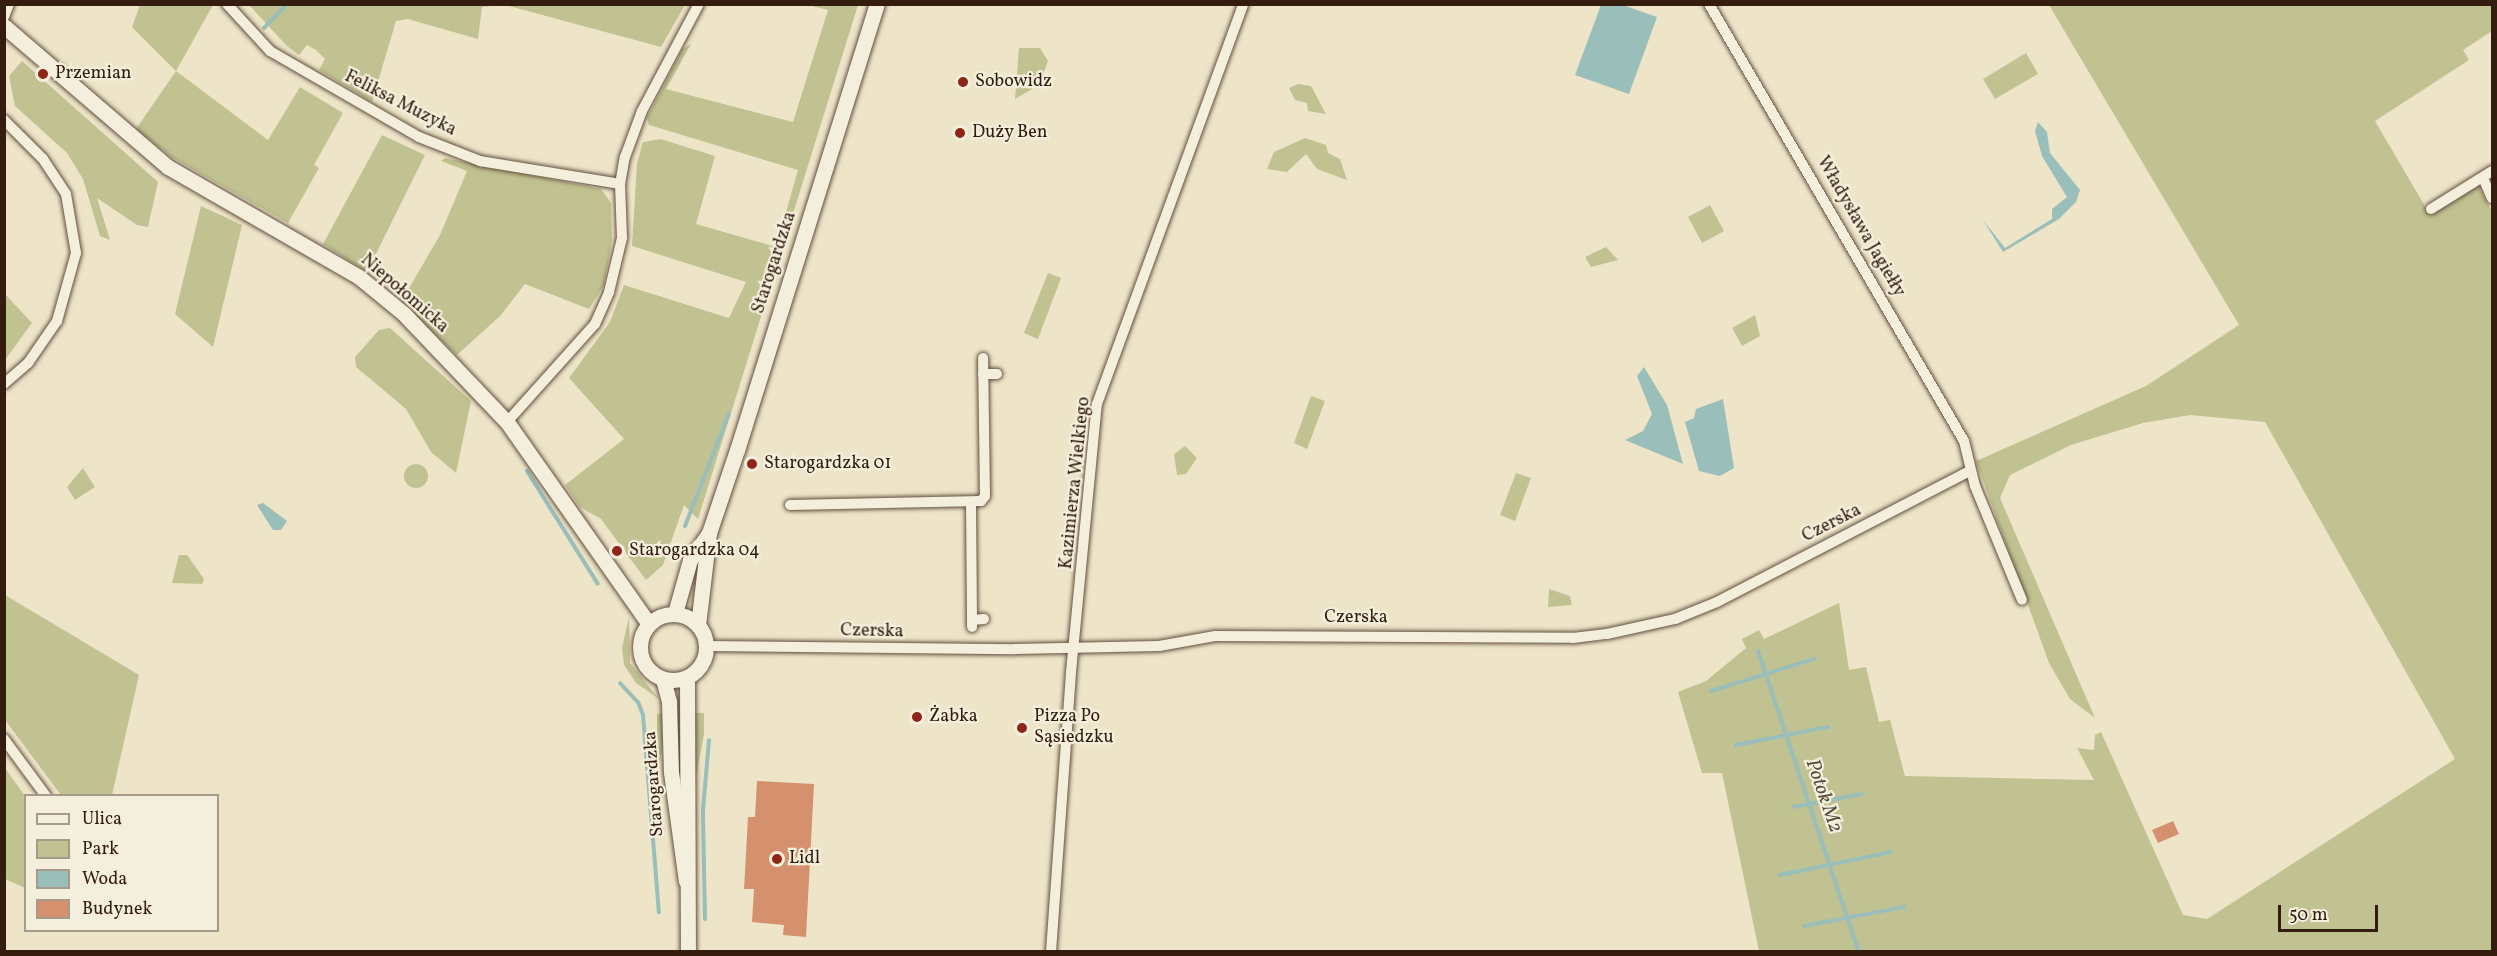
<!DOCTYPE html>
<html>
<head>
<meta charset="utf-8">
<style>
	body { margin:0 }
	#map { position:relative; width:2497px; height:956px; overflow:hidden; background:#eee5c9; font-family:Vollkorn,serif }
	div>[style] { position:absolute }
	.green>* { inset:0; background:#c1c291 }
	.round { border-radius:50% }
	.water>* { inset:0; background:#9abeba }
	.stream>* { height:4px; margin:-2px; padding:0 2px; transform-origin:2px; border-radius:2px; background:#9abeba }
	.building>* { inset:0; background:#d5916d }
	.roads { filter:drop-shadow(0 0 2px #624f3e) drop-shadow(0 0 2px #624f3e) }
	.street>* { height:10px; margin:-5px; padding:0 5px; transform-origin:5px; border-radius:5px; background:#f4eedc }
	.secondary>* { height:15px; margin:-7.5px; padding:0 7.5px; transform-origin:7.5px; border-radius:7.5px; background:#f4eedc }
	.secondary>.ring { margin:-7.5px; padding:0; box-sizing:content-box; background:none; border:15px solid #f4eedc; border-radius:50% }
	.dots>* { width:16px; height:16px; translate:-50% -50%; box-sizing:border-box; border:3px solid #f4eedc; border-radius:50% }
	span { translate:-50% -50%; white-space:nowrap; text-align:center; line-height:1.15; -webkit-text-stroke:4.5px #f4eedc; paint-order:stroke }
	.poi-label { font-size:18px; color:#341d0f }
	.left { translate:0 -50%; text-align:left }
	.street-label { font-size:18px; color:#341d0f }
	.water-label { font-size:20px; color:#534d42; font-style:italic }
	.frame { position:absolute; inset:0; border:6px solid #341d0f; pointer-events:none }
	.legend { position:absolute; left:24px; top:794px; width:195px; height:138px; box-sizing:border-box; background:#f4eedc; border:2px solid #a79a8a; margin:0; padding:8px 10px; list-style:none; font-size:18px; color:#341d0f }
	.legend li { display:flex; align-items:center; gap:12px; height:30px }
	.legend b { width:30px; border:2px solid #a79a8a }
	.scale { position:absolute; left:2278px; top:905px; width:100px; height:27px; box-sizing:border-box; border:3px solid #341d0f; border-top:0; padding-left:8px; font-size:18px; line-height:21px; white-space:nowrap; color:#341d0f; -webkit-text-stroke:4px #f4eedc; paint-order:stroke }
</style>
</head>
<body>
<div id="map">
	<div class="green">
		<i style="clip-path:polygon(140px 5px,213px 5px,176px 71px,268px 140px,300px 87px,343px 113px,314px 165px,319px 168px,288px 223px,173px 158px,136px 129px,176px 71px,132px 27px)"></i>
		<i style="clip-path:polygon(249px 5px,500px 5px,482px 7px,478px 39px,408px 19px,396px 21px,372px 102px,319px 70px,325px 59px,316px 50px,307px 45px,299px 55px,287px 46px)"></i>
		<i style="clip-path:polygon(505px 5px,685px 5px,661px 47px)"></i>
		<i style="clip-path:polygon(808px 5px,858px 5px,698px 519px,684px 505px,663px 565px,646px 580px,601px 519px,580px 507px,565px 485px,624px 439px,569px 378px,610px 322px,624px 285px,729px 318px,746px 282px,632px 246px,637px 163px,643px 142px,661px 139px,715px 156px,696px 224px,776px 247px,798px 170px,649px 125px,647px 118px,683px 48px,691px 44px,666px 89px,793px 122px,828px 10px)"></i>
		<i style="clip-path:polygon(2049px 5px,2492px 5px,2492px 31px,2463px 50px,2469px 60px,2375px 121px,2429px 213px,2476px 183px,2492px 211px,2492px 951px,1759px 951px,1722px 773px,1702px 773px,1678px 692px,1706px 681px,1746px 648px,1742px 639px,1759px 630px,1764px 639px,1839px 603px,1849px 670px,1866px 667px,1879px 722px,1890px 720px,1905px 776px,2094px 780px,2077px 748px,2094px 750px,2095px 735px,2101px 732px,2183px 915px,2207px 919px,2455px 759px,2265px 422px,2190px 415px,2143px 423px,2071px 445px,2010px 475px,2000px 498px,2095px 718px,2070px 699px,2049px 663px,1976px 461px,2146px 386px,2239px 325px)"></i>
		<i style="clip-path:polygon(1019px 48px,1040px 48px,1048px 61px,1039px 85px,1015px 99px)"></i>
		<i style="clip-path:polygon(2026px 53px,2038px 74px,1995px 99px,1983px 79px)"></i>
		<i style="clip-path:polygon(22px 61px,158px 182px,148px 227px,137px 225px,97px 198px,110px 240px,100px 236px,83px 179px,67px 153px,15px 106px,9px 76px)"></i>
		<i style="clip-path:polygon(1298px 84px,1311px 86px,1326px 114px,1308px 111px,1307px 103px,1295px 100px,1289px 88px)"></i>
		<i style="clip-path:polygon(382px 135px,425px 155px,367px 272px,323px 244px)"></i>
		<i style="clip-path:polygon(1305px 138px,1326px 145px,1328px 153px,1340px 159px,1347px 180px,1317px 169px,1306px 154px,1287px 172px,1267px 169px,1274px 152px)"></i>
		<i style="clip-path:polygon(445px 158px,601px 189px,611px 203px,612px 240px,604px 285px,589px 309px,525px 284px,500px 316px,457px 355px,401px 302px,440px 235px,467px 171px,441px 161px)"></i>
		<i style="clip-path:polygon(1710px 205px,1724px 231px,1702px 243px,1688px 217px)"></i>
		<i style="clip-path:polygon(201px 206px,242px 225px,213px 347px,175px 314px)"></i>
		<i style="clip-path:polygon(1606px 247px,1618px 260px,1591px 267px,1585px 257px)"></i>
		<i style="clip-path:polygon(1048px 273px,1061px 278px,1038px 339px,1024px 333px)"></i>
		<i style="clip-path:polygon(5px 294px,32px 323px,5px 360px)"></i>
		<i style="clip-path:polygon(1755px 315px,1760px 336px,1742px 346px,1732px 328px)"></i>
		<i style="clip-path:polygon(390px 328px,471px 401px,456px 473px,431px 452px,406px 409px,356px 367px,355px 357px,379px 330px)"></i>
		<i style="clip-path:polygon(1311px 396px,1325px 401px,1307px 449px,1294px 443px)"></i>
		<i style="clip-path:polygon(1185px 446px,1197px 458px,1186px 474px,1177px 475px,1174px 454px)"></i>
		<i class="round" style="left:404px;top:464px;width:24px;height:24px"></i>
		<i style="clip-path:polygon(83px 468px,95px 487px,75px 500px,67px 487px)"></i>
		<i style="clip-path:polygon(1516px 473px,1531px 478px,1515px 521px,1500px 515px)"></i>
		<i style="clip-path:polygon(179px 555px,187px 555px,204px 579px,202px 584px,172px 583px)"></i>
		<i style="clip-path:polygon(1549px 589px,1570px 596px,1572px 605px,1548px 607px)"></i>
		<i style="clip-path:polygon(5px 595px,139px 675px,112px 795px,61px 795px,5px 720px)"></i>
		<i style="clip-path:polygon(629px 617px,630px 663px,659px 699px,636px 683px,624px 665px,622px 648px)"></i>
		<i style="clip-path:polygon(662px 713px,665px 732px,657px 779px,657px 714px)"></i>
		<i style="clip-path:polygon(695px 713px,704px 713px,704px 735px,695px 781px)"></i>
		<i style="clip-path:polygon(5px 768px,25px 796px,25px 888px,5px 879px)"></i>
	</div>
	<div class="water">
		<i style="clip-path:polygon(1601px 5px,1623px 5px,1657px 17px,1629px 94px,1575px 75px)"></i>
		<i style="clip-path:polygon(2038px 122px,2047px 132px,2050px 153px,2080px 190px,2076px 202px,2059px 219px,2003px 252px,1983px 220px,2005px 248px,2052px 219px,2052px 209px,2067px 197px,2042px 156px,2035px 131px)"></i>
		<i style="clip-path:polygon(1644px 367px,1667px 405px,1683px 464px,1625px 440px,1643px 431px,1652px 414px,1637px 376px)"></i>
		<i style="clip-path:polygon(1723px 399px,1734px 468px,1720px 476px,1699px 471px,1685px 422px,1694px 418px,1696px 409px)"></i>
		<i style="clip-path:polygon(263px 503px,287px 521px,281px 530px,273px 530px,257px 505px)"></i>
	</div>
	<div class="stream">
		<i style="left:264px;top:28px;width:33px;rotate:-46deg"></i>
		<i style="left:527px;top:471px;width:133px;rotate:57.9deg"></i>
		<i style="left:685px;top:526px;width:120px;rotate:-68.6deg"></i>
		<i style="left:1758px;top:651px;width:317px;rotate:71.5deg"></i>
		<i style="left:620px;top:683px;width:26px;rotate:47deg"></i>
		<i style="left:638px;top:702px;width:14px;rotate:69deg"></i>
		<i style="left:643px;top:715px;width:198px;rotate:85.4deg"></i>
		<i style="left:1711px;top:691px;width:108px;rotate:-17.3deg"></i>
		<i style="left:1736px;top:745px;width:94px;rotate:-11.1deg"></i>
		<i style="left:1793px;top:807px;width:70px;rotate:-10.7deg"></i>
		<i style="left:1780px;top:875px;width:113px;rotate:-11.7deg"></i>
		<i style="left:705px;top:919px;width:109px;rotate:-91.1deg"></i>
		<i style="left:703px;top:810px;width:70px;rotate:-85.1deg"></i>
		<i style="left:1804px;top:926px;width:102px;rotate:-10.8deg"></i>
	</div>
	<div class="building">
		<i style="clip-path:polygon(757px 781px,814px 784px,806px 937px,783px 935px,784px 925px,752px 922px,754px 889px,744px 889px,748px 817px,755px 817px)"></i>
		<i style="clip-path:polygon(2173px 821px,2179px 834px,2158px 843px,2152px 830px)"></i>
	</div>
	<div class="roads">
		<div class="street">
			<i style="left:227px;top:4px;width:64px;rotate:47.5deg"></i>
			<i style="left:270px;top:51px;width:172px;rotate:30deg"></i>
			<i style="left:419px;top:137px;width:66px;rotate:21.5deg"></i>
			<i style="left:480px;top:161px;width:142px;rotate:9.3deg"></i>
			<i style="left:1709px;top:4px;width:506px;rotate:59.74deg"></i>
			<i style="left:1964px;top:441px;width:46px;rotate:76.3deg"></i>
			<i style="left:1975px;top:486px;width:123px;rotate:67.6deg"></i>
			<i style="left:4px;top:17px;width:14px;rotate:-69deg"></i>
			<i style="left:4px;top:120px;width:55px;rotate:45deg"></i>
			<i style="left:43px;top:159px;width:42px;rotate:56.7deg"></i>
			<i style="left:66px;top:194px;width:60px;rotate:80.4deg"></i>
			<i style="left:76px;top:253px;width:71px;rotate:105.6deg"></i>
			<i style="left:57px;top:321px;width:51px;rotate:124.6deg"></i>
			<i style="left:28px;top:363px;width:32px;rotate:139deg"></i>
			<i style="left:2483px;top:178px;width:22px;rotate:66deg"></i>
			<i style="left:2431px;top:209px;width:72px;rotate:-31.9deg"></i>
			<i style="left:983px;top:374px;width:14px"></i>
			<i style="left:507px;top:422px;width:132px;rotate:-48.1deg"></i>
			<i style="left:595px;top:324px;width:35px;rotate:-66deg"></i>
			<i style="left:609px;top:292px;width:56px;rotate:-76.5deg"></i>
			<i style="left:622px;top:238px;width:54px;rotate:-92.1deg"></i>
			<i style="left:620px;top:184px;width:27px;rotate:-80deg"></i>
			<i style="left:625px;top:157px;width:49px;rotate:-69.7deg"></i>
			<i style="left:642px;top:111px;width:121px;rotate:-62deg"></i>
			<i style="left:971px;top:503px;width:124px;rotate:89.5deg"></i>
			<i style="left:790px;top:505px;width:191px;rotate:-1.2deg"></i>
			<i style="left:981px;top:501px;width:6px;rotate:-51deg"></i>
			<i style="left:985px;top:496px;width:138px;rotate:-90.8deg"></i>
			<i style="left:972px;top:620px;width:12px;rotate:-5deg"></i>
			<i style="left:707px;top:646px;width:308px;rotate:0.6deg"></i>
			<i style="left:1015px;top:649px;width:144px;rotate:-1.2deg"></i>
			<i style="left:1159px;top:646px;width:57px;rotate:-10.1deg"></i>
			<i style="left:1215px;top:636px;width:358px;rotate:0.3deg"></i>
			<i style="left:1573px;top:638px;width:34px;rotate:-7deg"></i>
			<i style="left:1607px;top:634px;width:70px;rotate:-12.4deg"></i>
			<i style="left:1675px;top:619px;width:45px;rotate:-22deg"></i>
			<i style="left:1717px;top:602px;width:285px;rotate:-27.4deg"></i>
			<i style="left:4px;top:739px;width:71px;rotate:53.6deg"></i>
			<i style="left:1051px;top:952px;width:281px;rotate:-85.9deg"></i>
			<i style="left:1071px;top:672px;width:269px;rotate:-84.5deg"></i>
			<i style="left:1097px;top:404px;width:426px;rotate:-69.9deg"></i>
		</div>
		<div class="secondary">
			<i style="left:4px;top:26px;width:216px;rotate:40.7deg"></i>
			<i style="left:168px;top:167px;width:220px;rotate:29.9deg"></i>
			<i style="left:359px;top:277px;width:58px;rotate:39.4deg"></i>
			<i style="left:404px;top:314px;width:149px;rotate:46.4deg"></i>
			<i style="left:507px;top:422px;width:247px;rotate:54.9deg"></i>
			<i style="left:675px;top:613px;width:55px;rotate:-74.2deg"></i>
			<i style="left:690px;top:560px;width:33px;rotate:-55deg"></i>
			<i style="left:709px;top:533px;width:88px;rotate:-71.4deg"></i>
			<i style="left:737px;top:450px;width:467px;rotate:-72.6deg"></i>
			<i class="ring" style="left:640px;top:614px;width:51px;height:51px"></i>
			<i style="left:698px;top:625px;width:93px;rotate:-83.2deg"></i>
			<i style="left:687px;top:678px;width:274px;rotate:89.8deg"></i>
			<i style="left:663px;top:679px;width:24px;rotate:75deg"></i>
			<i style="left:669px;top:702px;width:70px;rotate:88.4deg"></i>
			<i style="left:671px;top:772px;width:110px;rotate:82.2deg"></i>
		</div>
	</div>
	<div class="dots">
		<i style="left:43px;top:74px;background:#8f2418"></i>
		<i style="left:963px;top:82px;background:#8f2418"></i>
		<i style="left:960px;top:133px;background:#8f2418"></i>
		<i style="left:752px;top:464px;background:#8f2418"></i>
		<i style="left:617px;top:551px;background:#8f2418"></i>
		<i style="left:917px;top:717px;background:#8f2418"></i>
		<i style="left:1022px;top:728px;background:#8f2418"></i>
		<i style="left:777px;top:859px;background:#8f2418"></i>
	</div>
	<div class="poi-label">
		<span class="left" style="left:55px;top:74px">Przemian</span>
		<span class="left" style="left:975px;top:82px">Sobowidz</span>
		<span class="left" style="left:972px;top:133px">Duży Ben</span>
		<span class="left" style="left:764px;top:464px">Starogardzka 01</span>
		<span class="left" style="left:629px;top:551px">Starogardzka 04</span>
		<span class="left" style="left:929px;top:717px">Żabka</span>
		<span class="left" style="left:1034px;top:728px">Pizza Po<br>Sąsiedzku</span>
		<span class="left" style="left:789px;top:859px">Lidl</span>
	</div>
	<div class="street-label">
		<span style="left:400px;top:104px;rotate:27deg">Feliksa Muzyka</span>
		<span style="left:1860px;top:227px;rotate:60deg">Władysława Jagiełły</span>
		<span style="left:775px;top:263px;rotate:-72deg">Starogardzka</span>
		<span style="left:404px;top:294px;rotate:41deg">Niepołomicka</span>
		<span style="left:1076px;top:483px;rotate:-84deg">Kazimierza Wielkiego</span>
		<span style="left:1832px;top:524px;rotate:-27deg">Czerska</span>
		<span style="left:1356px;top:618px">Czerska</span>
		<span style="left:872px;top:632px;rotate:1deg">Czerska</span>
		<span style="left:655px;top:784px;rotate:-94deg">Starogardzka</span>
	</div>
	<div class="water-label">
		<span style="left:1823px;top:796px;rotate:71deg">Potok M2</span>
	</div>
	<div class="frame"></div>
	<ul class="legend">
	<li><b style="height:8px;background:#f4eedc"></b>Ulica</li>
	<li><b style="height:16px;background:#c1c291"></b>Park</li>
	<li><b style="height:16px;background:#9abeba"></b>Woda</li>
	<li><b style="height:16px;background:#d5916d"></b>Budynek</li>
	</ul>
	<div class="scale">50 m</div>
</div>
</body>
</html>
